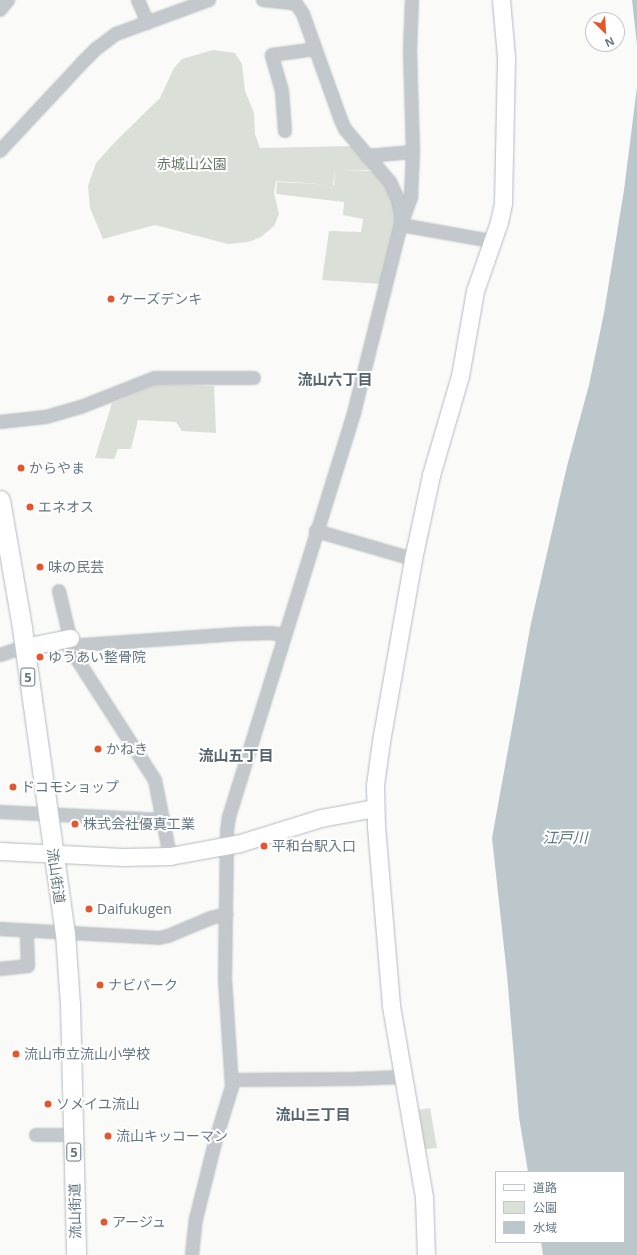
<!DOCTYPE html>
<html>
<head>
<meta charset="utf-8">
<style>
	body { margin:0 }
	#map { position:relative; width:637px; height:1255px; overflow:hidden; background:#fafaf8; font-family:"Open Sans","Noto Sans JP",sans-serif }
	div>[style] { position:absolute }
	.green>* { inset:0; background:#dadfd7 }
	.water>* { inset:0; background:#bbc7cb }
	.roads { filter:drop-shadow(0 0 1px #b3babf) drop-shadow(0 0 1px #b3babf) }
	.street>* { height:12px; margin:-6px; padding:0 6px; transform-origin:6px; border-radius:6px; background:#c3c8cc }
	.secondary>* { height:17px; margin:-8.5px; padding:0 8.5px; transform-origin:8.5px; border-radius:8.5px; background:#fff }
	.primary>* { height:19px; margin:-9.5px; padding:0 9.5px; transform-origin:9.5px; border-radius:9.5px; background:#fff }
	.dots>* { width:11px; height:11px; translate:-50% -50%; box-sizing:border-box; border:2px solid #fff; border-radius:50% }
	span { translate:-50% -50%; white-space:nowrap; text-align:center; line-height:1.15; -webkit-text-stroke:4px #fff; paint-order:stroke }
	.shield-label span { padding:1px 3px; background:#fff; border:1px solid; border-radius:3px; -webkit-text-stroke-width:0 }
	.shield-label { font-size:13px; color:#657683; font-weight:700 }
	.park-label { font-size:14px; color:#687a64 }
	.poi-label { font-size:14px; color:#657683 }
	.left { translate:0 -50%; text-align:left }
	.street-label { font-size:14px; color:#657683 }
	.neighbourhood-label { font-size:15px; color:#57646e; font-weight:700 }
	.water-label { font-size:15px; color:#60757c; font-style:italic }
	.legend { position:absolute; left:495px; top:1171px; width:130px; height:72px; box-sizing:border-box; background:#fff; border:1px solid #c1c8cd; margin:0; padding:5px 7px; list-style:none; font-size:12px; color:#657683 }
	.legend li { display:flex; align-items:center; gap:8px; height:20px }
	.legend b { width:20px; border:1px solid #c1c8cd }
	.north { position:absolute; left:585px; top:12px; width:40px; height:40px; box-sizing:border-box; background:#fff; border:1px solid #c1c8cd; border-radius:50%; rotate:155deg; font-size:11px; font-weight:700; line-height:16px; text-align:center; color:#657683 }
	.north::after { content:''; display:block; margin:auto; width:14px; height:18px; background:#e4572e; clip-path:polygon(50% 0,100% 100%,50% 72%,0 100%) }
</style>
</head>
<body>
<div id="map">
	<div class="green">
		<i style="clip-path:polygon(213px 50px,235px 53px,242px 64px,245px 91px,254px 113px,255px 134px,260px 148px,354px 146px,374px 170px,340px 171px,376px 171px,395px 199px,398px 219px,382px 284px,322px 280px,329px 231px,361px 232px,363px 219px,343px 215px,344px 202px,276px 194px,277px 182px,334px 185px,335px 170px,333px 185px,276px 181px,274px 193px,279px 214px,274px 226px,261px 237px,248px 242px,228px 244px,155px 225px,103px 239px,90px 208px,88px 186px,96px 163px,116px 141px,160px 98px,174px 68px,182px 59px)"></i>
		<i style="clip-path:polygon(159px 384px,214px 386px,216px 433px,182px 431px,176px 422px,138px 420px,131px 449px,118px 449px,114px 459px,95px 458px,112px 403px)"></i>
		<i style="clip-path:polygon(430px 1108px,437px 1148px,425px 1149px,418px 1110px)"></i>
	</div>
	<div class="water">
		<i style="clip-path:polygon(632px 0,637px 0,637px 45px)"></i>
		<i style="clip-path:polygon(637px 87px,637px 1255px,543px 1255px,541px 1242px,624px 1242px,624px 1172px,528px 1172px,519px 1117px,507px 975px,492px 838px,531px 623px,567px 466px,589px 385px,604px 313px,624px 190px)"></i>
	</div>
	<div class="roads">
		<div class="street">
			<i style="left:138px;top:0;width:25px;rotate:67deg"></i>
			<i style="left:263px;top:0;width:29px;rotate:6deg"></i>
			<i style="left:292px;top:3px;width:5px;rotate:22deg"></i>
			<i style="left:297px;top:5px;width:11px;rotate:56deg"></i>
			<i style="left:303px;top:14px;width:113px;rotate:70.3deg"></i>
			<i style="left:341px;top:120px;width:10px;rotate:66deg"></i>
			<i style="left:345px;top:129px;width:70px;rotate:49.7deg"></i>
			<i style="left:390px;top:182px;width:19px;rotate:65deg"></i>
			<i style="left:398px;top:199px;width:14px;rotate:78deg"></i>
			<i style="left:401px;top:213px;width:12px;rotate:90deg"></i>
			<i style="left:401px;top:225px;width:91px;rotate:10.1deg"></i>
			<i style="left:0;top:10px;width:13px;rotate:-51deg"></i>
			<i style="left:285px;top:131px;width:40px;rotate:-94.3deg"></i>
			<i style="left:282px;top:91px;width:37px;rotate:-106deg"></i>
			<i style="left:272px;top:55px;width:43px;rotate:-7.9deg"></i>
			<i style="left:0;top:151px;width:120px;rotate:-47deg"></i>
			<i style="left:82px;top:63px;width:20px;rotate:-45deg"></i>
			<i style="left:96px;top:49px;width:25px;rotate:-37deg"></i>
			<i style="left:116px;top:34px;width:99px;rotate:-20.1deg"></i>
			<i style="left:367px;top:156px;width:46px;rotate:-5deg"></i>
			<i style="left:0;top:422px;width:46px;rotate:-6.2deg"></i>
			<i style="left:46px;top:417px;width:36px;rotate:-16deg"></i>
			<i style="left:81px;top:407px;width:79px;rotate:-21.4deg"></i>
			<i style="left:155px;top:378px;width:99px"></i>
			<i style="left:316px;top:531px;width:101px;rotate:16.1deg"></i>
			<i style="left:59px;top:591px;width:48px;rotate:76.8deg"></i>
			<i style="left:64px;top:639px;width:168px;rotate:57.2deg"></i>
			<i style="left:155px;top:780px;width:77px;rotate:78.8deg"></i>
			<i style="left:69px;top:646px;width:169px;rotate:-4.1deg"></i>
			<i style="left:238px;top:634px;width:32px;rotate:-2deg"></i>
			<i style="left:270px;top:633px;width:14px;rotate:8deg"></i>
			<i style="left:0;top:655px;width:25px;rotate:-18deg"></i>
			<i style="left:0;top:812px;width:164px;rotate:2.8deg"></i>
			<i style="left:0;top:929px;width:159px;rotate:3.2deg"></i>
			<i style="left:159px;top:938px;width:9px;rotate:-13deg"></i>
			<i style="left:168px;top:936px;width:47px;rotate:-22.7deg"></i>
			<i style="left:211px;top:918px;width:16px;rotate:-14deg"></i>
			<i style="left:0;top:969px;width:28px;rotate:-6deg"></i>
			<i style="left:28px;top:966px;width:35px;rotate:-92deg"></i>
			<i style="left:232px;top:1080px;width:119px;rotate:-0.5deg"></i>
			<i style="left:351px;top:1079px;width:53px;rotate:-2.2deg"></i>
			<i style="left:36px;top:1135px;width:37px"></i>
			<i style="left:192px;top:1255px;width:36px;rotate:-84deg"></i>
			<i style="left:196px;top:1219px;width:82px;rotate:-76deg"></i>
			<i style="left:216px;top:1139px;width:54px;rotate:-72.9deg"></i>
			<i style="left:232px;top:1087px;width:107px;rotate:-93.7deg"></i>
			<i style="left:225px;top:980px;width:149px;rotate:-89.2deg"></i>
			<i style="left:227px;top:831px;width:14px;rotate:-82deg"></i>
			<i style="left:229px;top:817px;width:423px;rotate:-72.8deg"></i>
			<i style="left:354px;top:413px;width:194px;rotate:-76deg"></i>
			<i style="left:401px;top:225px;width:30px;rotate:-70deg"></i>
			<i style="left:411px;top:197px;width:45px;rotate:-87.5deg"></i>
			<i style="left:413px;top:152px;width:101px;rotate:-91.7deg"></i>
			<i style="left:410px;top:51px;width:51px;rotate:-87.8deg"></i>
		</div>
		<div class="secondary">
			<i style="left:24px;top:647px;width:47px;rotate:-11.1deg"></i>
			<i style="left:0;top:851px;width:123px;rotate:2.8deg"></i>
			<i style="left:123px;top:857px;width:47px;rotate:-1.2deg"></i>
			<i style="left:170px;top:856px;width:71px;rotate:-10.5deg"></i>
			<i style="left:240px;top:843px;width:85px;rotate:-17.2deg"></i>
			<i style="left:321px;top:818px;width:55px;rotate:-10.5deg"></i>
			<i style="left:426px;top:1255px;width:58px;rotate:-92deg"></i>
			<i style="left:424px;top:1197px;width:195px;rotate:-99.8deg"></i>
			<i style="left:391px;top:1005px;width:180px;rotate:-94.8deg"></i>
			<i style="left:376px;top:826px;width:41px;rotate:-91.4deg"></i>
			<i style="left:375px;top:785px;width:44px;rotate:-82.2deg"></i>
			<i style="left:381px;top:741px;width:185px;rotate:-80deg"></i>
			<i style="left:413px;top:559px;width:86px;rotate:-77.9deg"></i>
			<i style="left:431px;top:475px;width:103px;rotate:-73.7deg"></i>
			<i style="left:460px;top:376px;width:86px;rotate:-80deg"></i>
			<i style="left:475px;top:291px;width:73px;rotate:-70.8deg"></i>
			<i style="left:499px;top:222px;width:19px;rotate:-78deg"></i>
			<i style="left:503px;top:203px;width:146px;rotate:-88.8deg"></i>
			<i style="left:506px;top:57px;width:57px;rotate:-95deg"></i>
		</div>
		<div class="primary">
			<i style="left:0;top:500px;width:130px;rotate:80.2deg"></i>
			<i style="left:22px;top:628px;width:308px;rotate:82deg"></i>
			<i style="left:65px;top:933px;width:71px;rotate:86deg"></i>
			<i style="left:70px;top:1004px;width:251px;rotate:88.6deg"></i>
		</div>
	</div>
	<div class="dots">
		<i style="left:111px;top:299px;background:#e4572e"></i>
		<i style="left:21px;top:468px;background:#e4572e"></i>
		<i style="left:30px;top:507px;background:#e4572e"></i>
		<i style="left:40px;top:567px;background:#e4572e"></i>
		<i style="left:40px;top:657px;background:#e4572e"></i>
		<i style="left:98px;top:749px;background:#e4572e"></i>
		<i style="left:13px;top:787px;background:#e4572e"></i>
		<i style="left:75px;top:824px;background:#e4572e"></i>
		<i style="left:264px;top:846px;background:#e4572e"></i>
		<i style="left:89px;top:909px;background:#e4572e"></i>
		<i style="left:100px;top:985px;background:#e4572e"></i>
		<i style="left:16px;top:1054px;background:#e4572e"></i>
		<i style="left:48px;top:1104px;background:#e4572e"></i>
		<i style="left:108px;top:1136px;background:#e4572e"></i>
		<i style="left:104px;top:1222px;background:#e4572e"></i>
	</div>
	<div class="shield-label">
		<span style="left:28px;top:677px">5</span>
		<span style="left:74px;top:1152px">5</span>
	</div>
	<div class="park-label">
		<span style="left:192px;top:164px">赤城山公園</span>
	</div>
	<div class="poi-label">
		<span class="left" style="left:119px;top:299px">ケーズデンキ</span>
		<span class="left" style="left:29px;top:468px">からやま</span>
		<span class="left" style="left:38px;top:507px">エネオス</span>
		<span class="left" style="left:48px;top:567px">味の民芸</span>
		<span class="left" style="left:48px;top:657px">ゆうあい整骨院</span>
		<span class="left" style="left:106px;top:749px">かねき</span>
		<span class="left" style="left:21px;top:787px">ドコモショップ</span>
		<span class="left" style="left:83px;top:824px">株式会社優真工業</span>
		<span class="left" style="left:272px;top:846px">平和台駅入口</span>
		<span class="left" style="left:97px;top:909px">Daifukugen</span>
		<span class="left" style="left:108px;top:985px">ナビパーク</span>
		<span class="left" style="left:24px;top:1054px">流山市立流山小学校</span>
		<span class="left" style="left:56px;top:1104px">ソメイユ流山</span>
		<span class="left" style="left:116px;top:1136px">流山キッコーマン</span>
		<span class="left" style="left:112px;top:1222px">アージュ</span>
	</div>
	<div class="street-label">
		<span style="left:56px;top:876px;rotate:82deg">流山街道</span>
		<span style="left:75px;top:1211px;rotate:-91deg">流山街道</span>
	</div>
	<div class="neighbourhood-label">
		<span style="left:335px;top:380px">流山六丁目</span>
		<span style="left:236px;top:756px">流山五丁目</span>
		<span style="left:313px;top:1115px">流山三丁目</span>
	</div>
	<div class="water-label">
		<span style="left:565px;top:838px">江戸川</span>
	</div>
	<ul class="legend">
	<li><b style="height:5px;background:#fff"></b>道路</li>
	<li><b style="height:11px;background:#dadfd7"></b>公園</li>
	<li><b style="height:11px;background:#bbc7cb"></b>水域</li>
	</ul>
	<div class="north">N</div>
</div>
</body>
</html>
